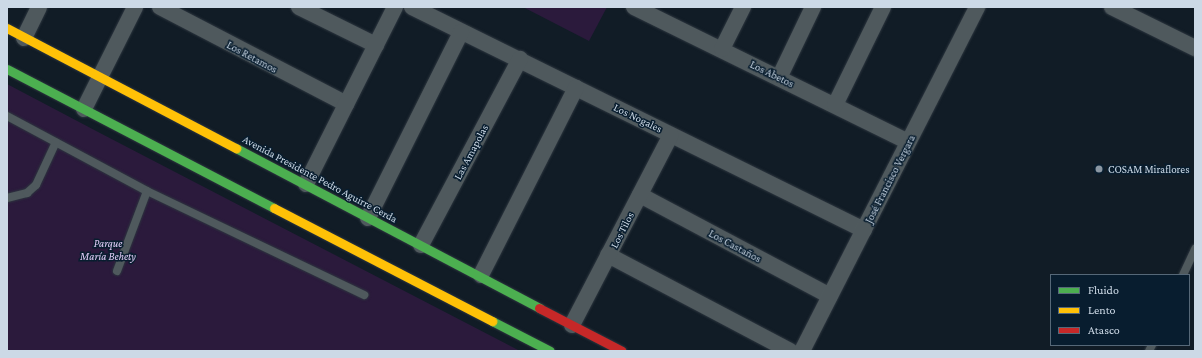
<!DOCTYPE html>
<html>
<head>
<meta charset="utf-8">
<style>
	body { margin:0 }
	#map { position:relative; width:1202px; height:358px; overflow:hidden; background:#111c26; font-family:"Crimson Pro",serif }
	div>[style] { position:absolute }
	.green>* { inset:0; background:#2b1a3c }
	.roads { filter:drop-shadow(0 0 1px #2d363f) drop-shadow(0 0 1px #2d363f) }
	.lane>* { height:8px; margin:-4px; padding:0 4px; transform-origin:4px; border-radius:4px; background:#4f595d }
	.street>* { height:16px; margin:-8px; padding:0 8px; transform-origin:8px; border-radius:8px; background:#4f595d }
	.fast>* { height:9px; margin:-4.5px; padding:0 4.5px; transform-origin:4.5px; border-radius:4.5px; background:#4caf50 }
	.slow>* { height:9px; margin:-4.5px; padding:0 4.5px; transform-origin:4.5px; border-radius:4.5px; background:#ffc107 }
	.jam>* { height:9px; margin:-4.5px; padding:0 4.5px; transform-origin:4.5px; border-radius:4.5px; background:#c62828 }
	.dots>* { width:11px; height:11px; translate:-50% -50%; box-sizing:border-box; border:2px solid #081d2f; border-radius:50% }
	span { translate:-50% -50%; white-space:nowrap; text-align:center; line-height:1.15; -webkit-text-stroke:3px #081d2f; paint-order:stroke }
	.street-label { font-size:11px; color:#ccd9e6 }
	.poi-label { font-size:11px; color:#ccd9e6 }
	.left { translate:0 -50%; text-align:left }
	.park-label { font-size:11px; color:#e4cef9; font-style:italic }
	.frame { position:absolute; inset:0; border:8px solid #ccd9e6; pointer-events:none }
	.legend { position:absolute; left:1050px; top:274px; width:140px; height:72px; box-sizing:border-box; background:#081d2f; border:1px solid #566878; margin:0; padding:5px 7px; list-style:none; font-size:12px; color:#ccd9e6 }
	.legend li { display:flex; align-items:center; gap:8px; height:20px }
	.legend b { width:20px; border:1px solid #566878 }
</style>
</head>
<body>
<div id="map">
	<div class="green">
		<i style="clip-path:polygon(523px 7px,607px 7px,589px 41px)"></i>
		<i style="clip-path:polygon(7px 84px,100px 133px,520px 351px,7px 351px)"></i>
	</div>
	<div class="roads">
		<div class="lane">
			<i style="left:7px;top:116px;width:159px;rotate:28.2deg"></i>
			<i style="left:147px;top:191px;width:241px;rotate:25.6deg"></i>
			<i style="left:7px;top:198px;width:21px;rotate:-14deg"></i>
			<i style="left:27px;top:193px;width:12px;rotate:-42deg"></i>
			<i style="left:36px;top:185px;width:47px;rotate:-65.1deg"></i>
			<i style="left:117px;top:271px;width:85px;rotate:-69.4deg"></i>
			<i style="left:1183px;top:275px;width:29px;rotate:-65deg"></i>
			<i style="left:1149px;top:351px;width:7px;rotate:-63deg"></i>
		</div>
		<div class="street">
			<i style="left:160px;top:7px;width:210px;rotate:27.5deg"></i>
			<i style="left:299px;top:7px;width:86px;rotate:26.3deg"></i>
			<i style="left:412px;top:7px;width:504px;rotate:26.26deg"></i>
			<i style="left:634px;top:7px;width:305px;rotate:26.2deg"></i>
			<i style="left:1112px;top:7px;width:93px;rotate:26.3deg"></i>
			<i style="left:24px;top:38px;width:34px;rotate:-64deg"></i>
			<i style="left:722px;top:49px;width:47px;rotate:-63.4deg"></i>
			<i style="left:779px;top:78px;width:79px;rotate:-64.4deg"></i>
			<i style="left:835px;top:105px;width:109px;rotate:-63.9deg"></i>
			<i style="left:84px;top:109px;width:114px;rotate:-63.4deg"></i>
			<i style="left:306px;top:184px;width:198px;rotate:-63.3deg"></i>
			<i style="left:640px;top:195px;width:215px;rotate:28deg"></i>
			<i style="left:368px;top:218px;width:208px;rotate:-63.4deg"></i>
			<i style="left:421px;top:245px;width:211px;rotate:-62deg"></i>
			<i style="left:608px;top:255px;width:206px;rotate:27.8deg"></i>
			<i style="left:481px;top:275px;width:210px;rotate:-63.1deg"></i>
			<i style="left:572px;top:325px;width:214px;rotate:-62.5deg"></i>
			<i style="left:802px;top:351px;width:386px;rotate:-63deg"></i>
		</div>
		<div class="fast">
			<i style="left:7px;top:69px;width:301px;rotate:27.5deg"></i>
			<i style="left:236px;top:148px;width:343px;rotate:27.8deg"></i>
			<i style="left:492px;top:321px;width:65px;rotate:27.3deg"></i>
		</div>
		<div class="slow">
			<i style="left:7px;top:28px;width:259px;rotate:27.7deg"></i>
			<i style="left:274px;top:208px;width:246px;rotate:27.4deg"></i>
		</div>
		<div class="jam">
			<i style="left:539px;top:308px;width:93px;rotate:27.4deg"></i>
		</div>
	</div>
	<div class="dots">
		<i style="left:1099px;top:169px;background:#8b97a3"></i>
	</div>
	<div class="street-label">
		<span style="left:252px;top:57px;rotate:28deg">Los Retamos</span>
		<span style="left:772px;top:74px;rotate:26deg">Los Abetos</span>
		<span style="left:638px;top:118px;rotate:26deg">Los Nogales</span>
		<span style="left:471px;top:152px;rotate:-62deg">Las Amapolas</span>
		<span style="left:320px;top:179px;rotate:28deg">Avenida Presidente Pedro Aguirre Cerda</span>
		<span style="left:890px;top:179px;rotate:-63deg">José Francisco Vergara</span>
		<span style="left:622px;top:230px;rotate:-63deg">Los Tilos</span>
		<span style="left:735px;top:246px;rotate:28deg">Los Castaños</span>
	</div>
	<div class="poi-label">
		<span class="left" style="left:1108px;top:169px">COSAM Miraflores</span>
	</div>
	<div class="park-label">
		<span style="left:108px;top:250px">Parque<br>María Behety</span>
	</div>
	<div class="frame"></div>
	<ul class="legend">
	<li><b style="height:5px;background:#4caf50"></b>Fluido</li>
	<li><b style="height:5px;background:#ffc107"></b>Lento</li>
	<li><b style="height:5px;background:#c62828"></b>Atasco</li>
	</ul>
</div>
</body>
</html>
